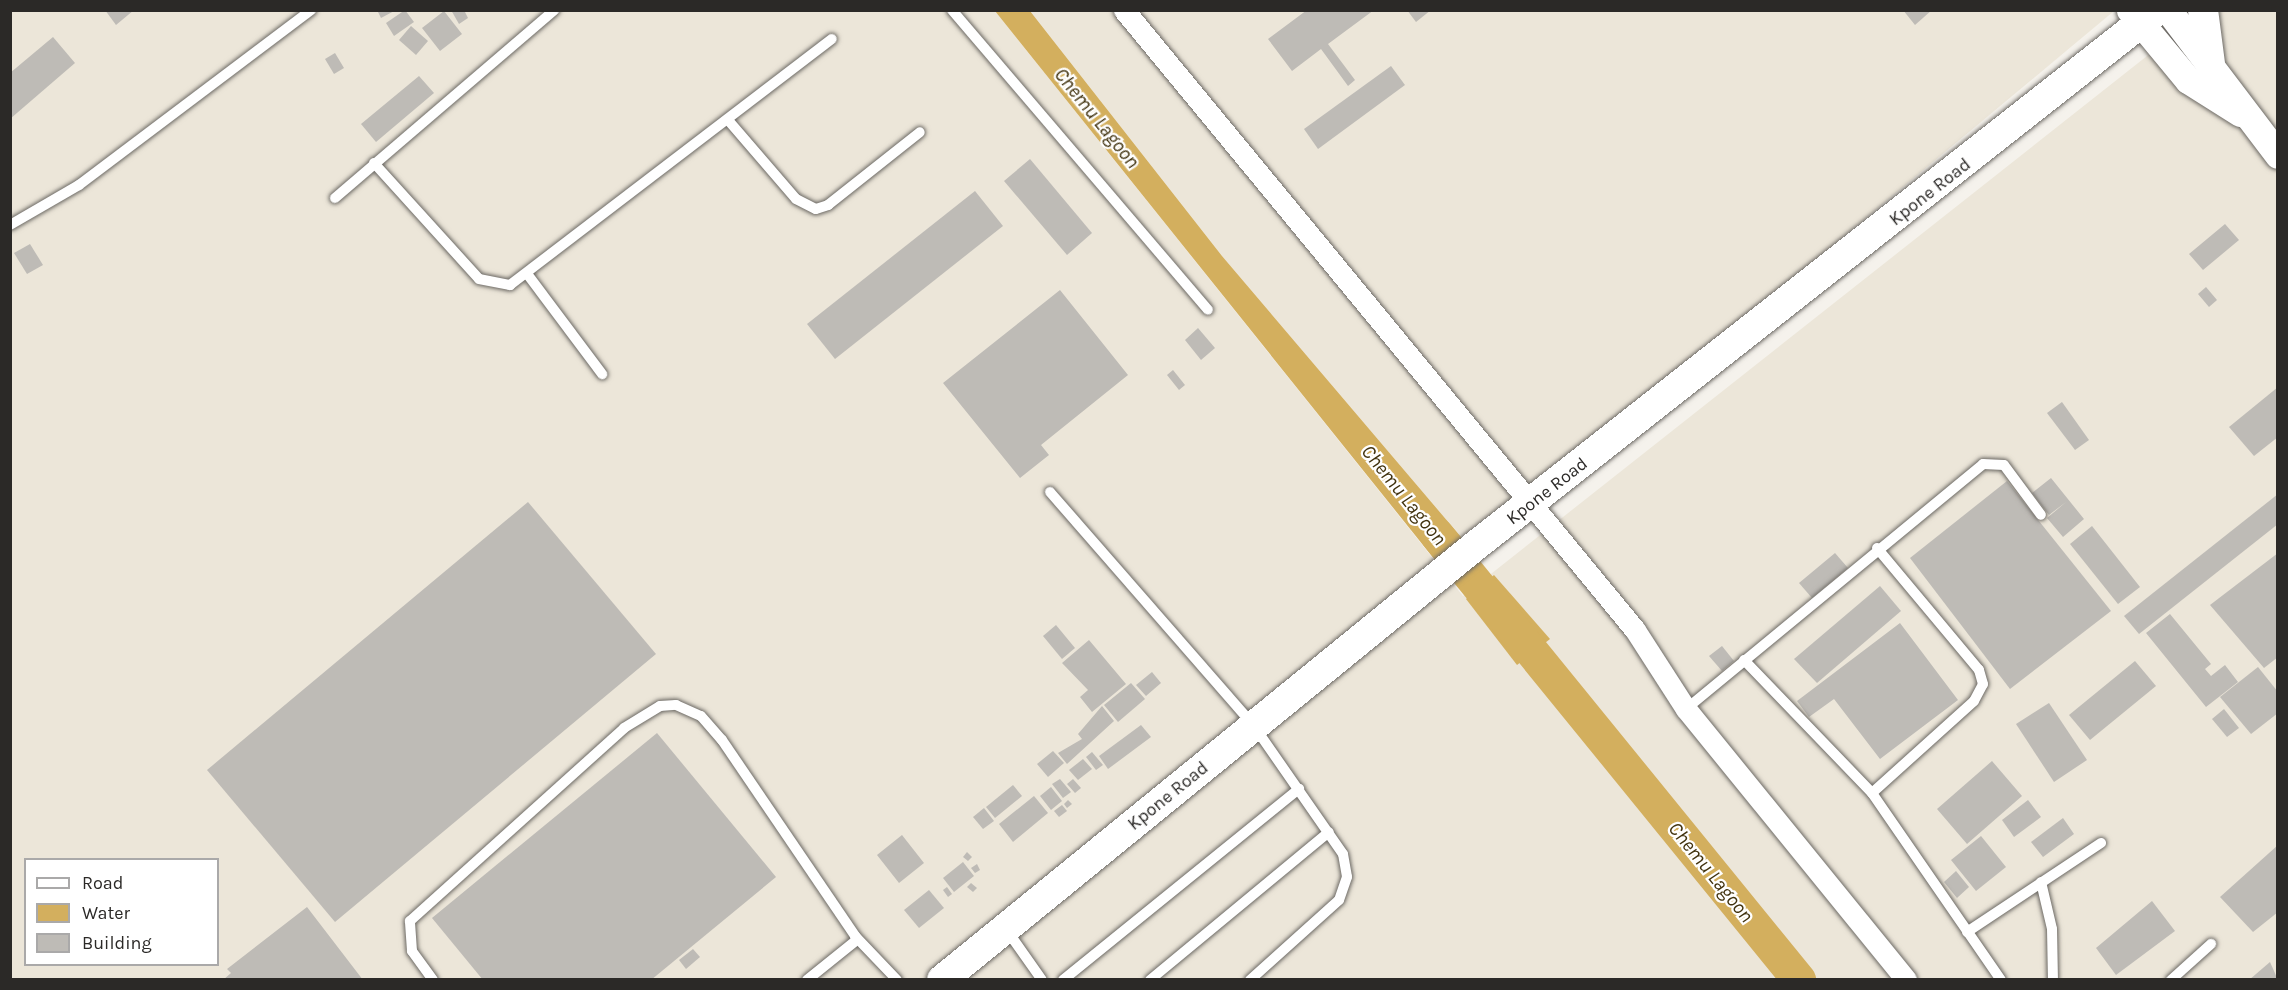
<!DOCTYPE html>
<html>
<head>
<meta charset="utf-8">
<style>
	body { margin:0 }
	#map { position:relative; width:2288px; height:990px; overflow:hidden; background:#f5f2ec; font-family:Karla,sans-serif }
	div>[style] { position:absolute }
	.built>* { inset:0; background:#ece6d9 }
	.water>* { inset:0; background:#d3af5e }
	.river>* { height:34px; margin:-17px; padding:0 17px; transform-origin:17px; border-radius:17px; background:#d3af5e }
	.building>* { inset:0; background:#bebbb6 }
	.roads { filter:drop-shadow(0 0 2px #6c6964) drop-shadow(0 0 2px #6c6964) }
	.service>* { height:10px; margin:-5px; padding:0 5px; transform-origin:5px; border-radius:5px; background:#fff }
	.minor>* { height:21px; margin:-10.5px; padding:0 10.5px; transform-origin:10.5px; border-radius:10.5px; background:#fff }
	.tertiary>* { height:27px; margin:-13.5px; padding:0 13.5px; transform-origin:13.5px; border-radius:13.5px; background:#fff }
	.secondary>* { height:30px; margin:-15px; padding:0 15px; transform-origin:15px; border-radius:15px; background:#fff }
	span { translate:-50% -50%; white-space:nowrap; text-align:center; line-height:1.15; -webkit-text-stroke:4.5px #fff; paint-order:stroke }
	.street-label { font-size:18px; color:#2b2927 }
	.water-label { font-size:20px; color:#42330f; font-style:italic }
	.frame { position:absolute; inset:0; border:12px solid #2b2927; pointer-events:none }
	.legend { position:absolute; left:24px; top:858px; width:195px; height:108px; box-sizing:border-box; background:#fff; border:2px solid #aaa9a9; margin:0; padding:8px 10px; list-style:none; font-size:18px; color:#2b2927 }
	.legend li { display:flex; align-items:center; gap:12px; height:30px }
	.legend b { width:30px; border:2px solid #aaa9a9 }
</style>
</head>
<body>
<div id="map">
	<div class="built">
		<i style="clip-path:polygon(evenodd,10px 11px,995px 11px,1463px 596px,2204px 11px,2277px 11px,2277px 979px,11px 979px,10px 11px,26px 860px,218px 860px,218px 964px,26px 964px,26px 860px)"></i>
		<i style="clip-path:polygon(1030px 11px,2114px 11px,1728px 333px,1461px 537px,1222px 256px)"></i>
	</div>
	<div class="water">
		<i style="clip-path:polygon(995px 11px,1030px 11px,1222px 256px,1461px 537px,1435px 560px)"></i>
		<i style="clip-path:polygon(1494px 575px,1550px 639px,1517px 665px,1466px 599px)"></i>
	</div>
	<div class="river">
		<i style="left:1437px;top:535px;width:574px;rotate:50.87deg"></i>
	</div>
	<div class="building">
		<i style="clip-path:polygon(105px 10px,134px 10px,116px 25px)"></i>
		<i style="clip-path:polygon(377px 10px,396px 10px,381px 18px)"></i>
		<i style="clip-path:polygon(405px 10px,414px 22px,394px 36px,386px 23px)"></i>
		<i style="clip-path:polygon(451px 10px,464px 10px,468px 18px,459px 24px)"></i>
		<i style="clip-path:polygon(1307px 10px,1374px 10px,1328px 44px,1355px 80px,1348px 86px,1321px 49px,1292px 71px,1268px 39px)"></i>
		<i style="clip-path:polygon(1407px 10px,1431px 10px,1416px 22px)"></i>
		<i style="clip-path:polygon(1903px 10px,1932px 10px,1915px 25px)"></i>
		<i style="clip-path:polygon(444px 11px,462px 34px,440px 51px,422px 28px)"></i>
		<i style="clip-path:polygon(411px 26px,428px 41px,416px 55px,399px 40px)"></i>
		<i style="clip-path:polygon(53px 37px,75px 63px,10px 119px,10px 73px)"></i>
		<i style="clip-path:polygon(335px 53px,344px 68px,334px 74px,325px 59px)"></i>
		<i style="clip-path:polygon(1391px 66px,1405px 85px,1318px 149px,1304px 129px)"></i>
		<i style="clip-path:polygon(419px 76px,434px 93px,376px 142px,361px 124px)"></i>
		<i style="clip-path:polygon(1030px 159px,1092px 233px,1067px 255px,1004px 181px)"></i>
		<i style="clip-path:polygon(975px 191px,1003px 226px,835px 359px,807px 324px)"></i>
		<i style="clip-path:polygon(2225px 224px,2239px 240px,2203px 270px,2189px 254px)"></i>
		<i style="clip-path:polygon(30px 244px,43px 265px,27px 274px,14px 253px)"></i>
		<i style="clip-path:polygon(2206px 287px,2217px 300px,2209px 307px,2198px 294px)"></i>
		<i style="clip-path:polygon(1060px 290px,1128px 375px,1041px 445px,1049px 455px,1020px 478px,943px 383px)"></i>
		<i style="clip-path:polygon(1198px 328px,1215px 348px,1201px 360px,1185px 340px)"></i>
		<i style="clip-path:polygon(1173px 370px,1185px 385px,1179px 390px,1167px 375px)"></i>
		<i style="clip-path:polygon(2278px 387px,2278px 437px,2254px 456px,2229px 427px)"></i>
		<i style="clip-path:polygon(2062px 402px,2089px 440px,2075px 450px,2047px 413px)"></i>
		<i style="clip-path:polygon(2051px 478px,2084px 519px,2063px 537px,2047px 518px,2066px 502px,2049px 515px,2032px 493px)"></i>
		<i style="clip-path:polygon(2007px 481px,2111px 611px,2010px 689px,1910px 558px)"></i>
		<i style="clip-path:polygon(2278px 494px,2278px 524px,2139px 634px,2124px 616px)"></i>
		<i style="clip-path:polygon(528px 502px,656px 654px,335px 922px,207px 770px)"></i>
		<i style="clip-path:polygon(2092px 526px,2140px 587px,2118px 604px,2070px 544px)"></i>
		<i style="clip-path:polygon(1835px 553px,1848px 568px,1812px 598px,1799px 583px)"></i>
		<i style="clip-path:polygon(2278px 553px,2278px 657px,2264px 668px,2210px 605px)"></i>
		<i style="clip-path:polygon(1880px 586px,1901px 611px,1817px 683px,1794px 659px)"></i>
		<i style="clip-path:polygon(2170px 614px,2211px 664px,2205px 669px,2211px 676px,2225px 665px,2238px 682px,2206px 707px,2146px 633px)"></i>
		<i style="clip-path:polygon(1900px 623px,1958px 700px,1880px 759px,1834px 699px,1809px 717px,1797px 701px)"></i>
		<i style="clip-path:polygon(1056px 625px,1075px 648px,1062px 659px,1043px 636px)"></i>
		<i style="clip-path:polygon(1089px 640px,1126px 684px,1092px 712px,1080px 697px,1088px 690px,1062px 663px)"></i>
		<i style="clip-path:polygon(1722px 646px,1734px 661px,1722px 671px,1709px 656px)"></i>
		<i style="clip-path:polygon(2135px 661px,2156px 686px,2090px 740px,2069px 715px)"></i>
		<i style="clip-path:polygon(2258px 667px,2278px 692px,2278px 713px,2251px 734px,2220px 697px)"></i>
		<i style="clip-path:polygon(1152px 672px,1161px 683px,1146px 696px,1136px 685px)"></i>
		<i style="clip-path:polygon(1131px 683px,1145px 699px,1118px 722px,1104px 705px)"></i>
		<i style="clip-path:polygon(2049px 703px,2087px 760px,2054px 782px,2016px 724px)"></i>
		<i style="clip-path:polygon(1102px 706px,1114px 721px,1067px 764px,1058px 753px,1082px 739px,1078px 734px)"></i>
		<i style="clip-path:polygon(2224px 709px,2239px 728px,2227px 737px,2212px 719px)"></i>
		<i style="clip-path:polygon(1141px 725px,1151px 737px,1108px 769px,1099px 756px)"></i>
		<i style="clip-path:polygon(657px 733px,776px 877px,651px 980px,483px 980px,432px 918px)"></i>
		<i style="clip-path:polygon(1053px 751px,1064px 763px,1048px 777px,1037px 764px)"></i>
		<i style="clip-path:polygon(1092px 752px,1103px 765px,1096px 770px,1086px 757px)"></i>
		<i style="clip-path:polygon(1083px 759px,1092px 769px,1078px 780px,1069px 770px)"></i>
		<i style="clip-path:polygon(1992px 761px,2022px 796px,1967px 844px,1937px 809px)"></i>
		<i style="clip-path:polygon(1060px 779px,1071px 792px,1063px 798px,1052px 784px)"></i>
		<i style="clip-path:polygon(1073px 779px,1081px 788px,1075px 793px,1067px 784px)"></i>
		<i style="clip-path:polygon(1013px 785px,1022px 796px,995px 818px,986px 807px)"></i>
		<i style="clip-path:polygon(1051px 787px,1062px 801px,1051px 810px,1040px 796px)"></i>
		<i style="clip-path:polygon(1034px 796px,1048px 813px,1013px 842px,999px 824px)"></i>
		<i style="clip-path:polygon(1068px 800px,1072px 804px,1067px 808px,1064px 804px)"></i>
		<i style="clip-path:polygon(2028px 800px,2041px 817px,2014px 837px,2002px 820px)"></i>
		<i style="clip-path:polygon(1062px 805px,1067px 811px,1059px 817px,1054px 811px)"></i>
		<i style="clip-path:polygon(984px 808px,994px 821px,983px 829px,973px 817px)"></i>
		<i style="clip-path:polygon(2063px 818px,2074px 834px,2043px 857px,2031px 842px)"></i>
		<i style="clip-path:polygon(902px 835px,924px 863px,899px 883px,877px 855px)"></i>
		<i style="clip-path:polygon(1981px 836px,2006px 867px,1976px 891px,1951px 860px)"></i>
		<i style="clip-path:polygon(2278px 845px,2278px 912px,2253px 932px,2220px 897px)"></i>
		<i style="clip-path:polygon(967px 852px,972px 857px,968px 861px,963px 857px)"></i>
		<i style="clip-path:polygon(963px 862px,974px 876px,954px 892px,943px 878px)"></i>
		<i style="clip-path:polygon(977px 864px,980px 870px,975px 873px,971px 868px)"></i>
		<i style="clip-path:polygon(1956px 871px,1969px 887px,1957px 898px,1944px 882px)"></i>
		<i style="clip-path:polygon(971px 883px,977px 888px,973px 892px,967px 887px)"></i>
		<i style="clip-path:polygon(947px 887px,952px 894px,948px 897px,943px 890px)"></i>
		<i style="clip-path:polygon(929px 890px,944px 908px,919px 928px,904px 910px)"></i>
		<i style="clip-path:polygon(2152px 901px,2175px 931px,2116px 975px,2096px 948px)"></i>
		<i style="clip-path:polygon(307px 907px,363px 980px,223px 980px,231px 973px,227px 969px)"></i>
		<i style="clip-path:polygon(693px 949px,700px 957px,686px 969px,679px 960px)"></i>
		<i style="clip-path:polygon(2270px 962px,2278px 980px,2249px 980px)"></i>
	</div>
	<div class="roads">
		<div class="service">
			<i style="left:952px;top:10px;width:394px;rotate:49.5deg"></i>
			<i style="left:728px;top:120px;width:104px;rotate:49.3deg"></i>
			<i style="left:796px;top:199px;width:22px;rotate:27deg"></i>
			<i style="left:816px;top:209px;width:13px;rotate:-18deg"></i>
			<i style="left:828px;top:205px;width:117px;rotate:-38.4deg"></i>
			<i style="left:374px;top:163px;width:156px;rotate:47.8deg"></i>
			<i style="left:479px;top:279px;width:32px;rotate:11deg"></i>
			<i style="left:510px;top:285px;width:405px;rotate:-37.4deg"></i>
			<i style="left:335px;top:198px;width:289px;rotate:-40.6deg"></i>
			<i style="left:10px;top:225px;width:80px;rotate:-30.1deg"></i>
			<i style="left:79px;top:185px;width:291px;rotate:-37deg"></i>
			<i style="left:528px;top:275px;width:124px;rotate:53.2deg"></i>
			<i style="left:1050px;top:492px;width:310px;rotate:48.9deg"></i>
			<i style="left:1254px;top:726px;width:156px;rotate:55.2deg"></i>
			<i style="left:1343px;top:854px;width:23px;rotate:80deg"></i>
			<i style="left:1347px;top:877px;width:24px;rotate:109deg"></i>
			<i style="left:1339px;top:900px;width:120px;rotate:138deg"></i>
			<i style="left:1744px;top:660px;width:185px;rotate:46.1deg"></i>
			<i style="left:1872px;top:793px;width:137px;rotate:-42deg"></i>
			<i style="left:1974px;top:701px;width:19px;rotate:-62deg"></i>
			<i style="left:1983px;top:684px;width:15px;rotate:-106deg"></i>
			<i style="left:1979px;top:670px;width:159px;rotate:-129.9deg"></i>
			<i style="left:1686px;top:709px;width:385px;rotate:-39.5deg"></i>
			<i style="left:1983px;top:464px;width:21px;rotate:3deg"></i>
			<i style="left:2004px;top:465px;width:62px;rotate:53.5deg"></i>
			<i style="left:1872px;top:793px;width:227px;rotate:55.4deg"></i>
			<i style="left:2041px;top:882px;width:48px;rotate:76.8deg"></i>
			<i style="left:2052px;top:929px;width:51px;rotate:88.9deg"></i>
			<i style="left:1006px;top:929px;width:62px;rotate:54.8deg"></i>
			<i style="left:1967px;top:932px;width:161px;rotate:-33.6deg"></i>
			<i style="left:433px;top:980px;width:36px;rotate:-126deg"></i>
			<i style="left:412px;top:951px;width:30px;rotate:-94deg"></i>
			<i style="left:410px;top:921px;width:288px;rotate:-42deg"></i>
			<i style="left:624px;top:728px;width:42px;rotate:-31.4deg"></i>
			<i style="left:660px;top:706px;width:16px;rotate:-4deg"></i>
			<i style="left:676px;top:705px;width:27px;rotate:24deg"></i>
			<i style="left:701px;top:716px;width:32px;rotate:49deg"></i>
			<i style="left:722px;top:740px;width:237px;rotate:55.8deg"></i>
			<i style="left:855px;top:936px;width:61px;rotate:46.3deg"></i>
			<i style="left:807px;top:980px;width:65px;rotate:-38.8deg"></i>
			<i style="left:1063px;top:980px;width:304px;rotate:-39deg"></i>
			<i style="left:1150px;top:980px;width:232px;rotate:-39.6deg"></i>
			<i style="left:2171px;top:980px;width:54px;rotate:-42deg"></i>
		</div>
		<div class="minor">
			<i style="left:1124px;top:10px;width:803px;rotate:50.5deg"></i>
			<i style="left:1635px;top:630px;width:94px;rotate:57.2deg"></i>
			<i style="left:1686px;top:709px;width:349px;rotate:50.9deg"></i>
		</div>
		<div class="tertiary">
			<i style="left:2130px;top:10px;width:91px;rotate:50.4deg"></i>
			<i style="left:2188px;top:80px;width:62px;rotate:32.4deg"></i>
			<i style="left:2168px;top:10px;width:182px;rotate:52.8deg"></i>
		</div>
		<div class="secondary">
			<i style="left:2203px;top:10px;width:54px;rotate:82.6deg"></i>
			<i style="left:942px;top:980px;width:687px;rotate:-39.15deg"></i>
			<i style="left:1475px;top:546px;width:867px;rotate:-38.16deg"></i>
		</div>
	</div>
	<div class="street-label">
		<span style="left:1930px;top:192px;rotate:-38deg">Kpone Road</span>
		<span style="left:1547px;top:491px;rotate:-38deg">Kpone Road</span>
		<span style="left:1168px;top:796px;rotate:-39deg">Kpone Road</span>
	</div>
	<div class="water-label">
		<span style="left:1097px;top:118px;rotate:51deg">Chemu Lagoon</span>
		<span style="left:1404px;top:495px;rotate:51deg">Chemu Lagoon</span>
		<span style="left:1711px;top:872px;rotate:51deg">Chemu Lagoon</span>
	</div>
	<div class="frame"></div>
	<ul class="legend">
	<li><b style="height:8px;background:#fff"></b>Road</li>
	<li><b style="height:16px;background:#d3af5e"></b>Water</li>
	<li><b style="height:16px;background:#bebbb6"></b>Building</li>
	</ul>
</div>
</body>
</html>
